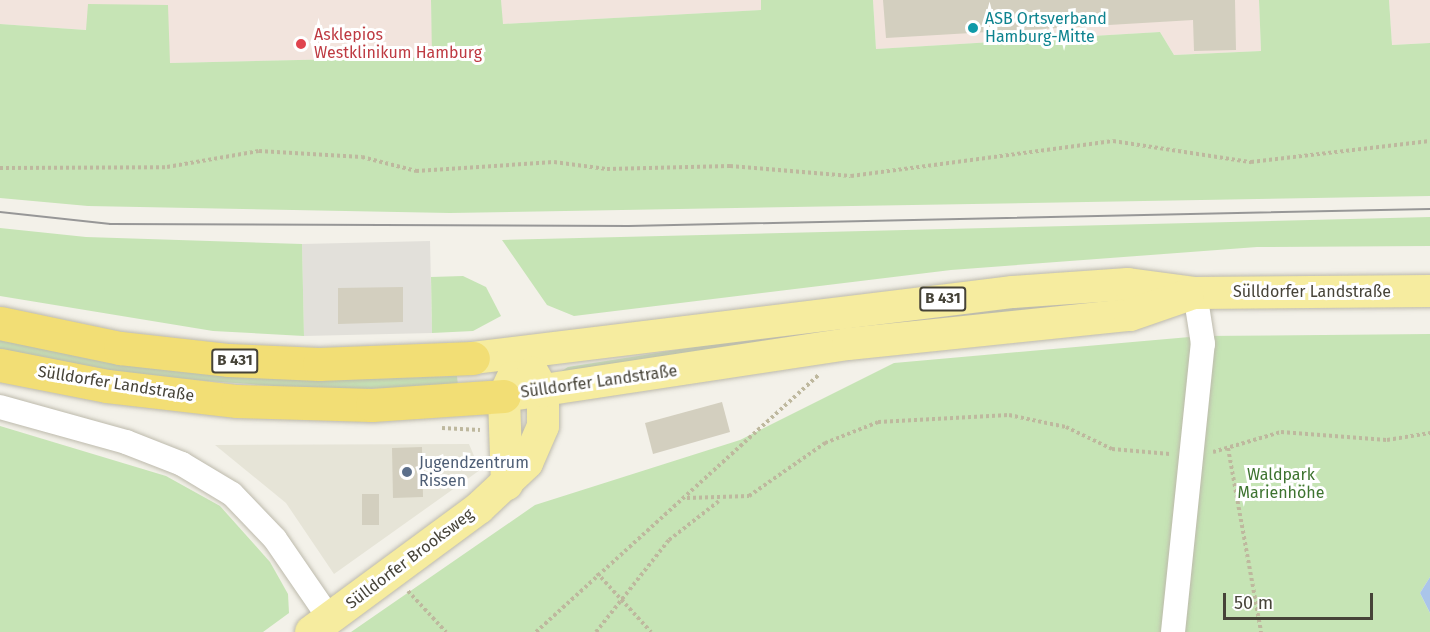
<!DOCTYPE html>
<html>
<head>
<meta charset="utf-8">
<style>
	body { margin:0 }
	#map { position:relative; width:1430px; height:632px; overflow:hidden; background:#f3f1e9; font-family:"Fira Sans",sans-serif }
	div>[style] { position:absolute }
	.residential>* { inset:0; background:#e6e4d7 }
	.industrial>* { inset:0; background:#e2e0da }
	.medical>* { inset:0; background:#f2e4dd }
	.green>* { inset:0; background:#c6e4b5 }
	.water>* { inset:0; background:#aac5ea }
	.building>* { inset:0; background:#d3cfbf }
	.path>* { height:4px; margin-top:-2px; transform-origin:0; background:repeating-linear-gradient(90deg,#beb89e 0 3px,transparent 0 6px) }
	.roads { filter:drop-shadow(0 0 2px #bdbaac) drop-shadow(0 0 2px #bdbaac) }
	.minor>* { height:24px; margin:-12px; padding:0 12px; transform-origin:12px; border-radius:12px; background:#fff }
	.major>* { height:32px; margin:-16px; padding:0 16px; transform-origin:16px; border-radius:16px; background:#f6ec9f }
	.highway>* { height:33px; margin:-16.5px; padding:0 16.5px; transform-origin:16.5px; border-radius:16.5px; background:#f2de75 }
	.tram>* { height:1.5px; margin:-0.75px; padding:0 0.75px; transform-origin:0.75px; border-radius:0.75px; background:#979797 }
	.dots>* { width:16px; height:16px; translate:-50% -50%; box-sizing:border-box; border:3px solid #fff; border-radius:50% }
	span { translate:-50% -50%; white-space:nowrap; text-align:center; line-height:1.15; -webkit-text-stroke:6px #fff; paint-order:stroke }
	.shield-label span { padding:2px 4px; background:#fff; border:2px solid; border-radius:4px; -webkit-text-stroke-width:0 }
	.shield-label { font-size:15px; color:#464338; font-weight:700 }
	.culture-label { font-size:16px; color:#0d838f }
	.left { translate:0 -50%; text-align:left }
	.health-label { font-size:16px; color:#be3a42 }
	.street-label { font-size:16px; color:#464338 }
	.service-label { font-size:16px; color:#4e5e75 }
	.park-label { font-size:16px; color:#3d732f }
	.scale { position:absolute; left:1223px; top:593px; width:150px; height:27px; box-sizing:border-box; border:3px solid #464338; border-top:0; padding-left:8px; font-size:18px; line-height:21px; white-space:nowrap; color:#464338; -webkit-text-stroke:4px #fff; paint-order:stroke }
</style>
</head>
<body>
<div id="map">
	<div class="residential">
		<i style="clip-path:polygon(469px 444px,480px 470px,334px 574px,286px 503px,215px 445px)"></i>
	</div>
	<div class="industrial">
		<i style="clip-path:polygon(430px 241px,432px 333px,304px 336px,302px 244px)"></i>
	</div>
	<div class="medical">
		<i style="clip-path:polygon(0 0,431px 0,433px 57px,169px 63px,87px 30px,0 24px)"></i>
		<i style="clip-path:polygon(501px 0,761px 0,761px 10px,502px 24px)"></i>
		<i style="clip-path:polygon(873px 0,1259px 0,1261px 51px,1174px 55px,1160px 32px,876px 49px)"></i>
		<i style="clip-path:polygon(1389px 0,1430px 0,1430px 43px,1392px 45px)"></i>
	</div>
	<div class="green">
		<i style="clip-path:polygon(431px 0,501px 0,503px 24px,761px 10px,761px 0,873px 0,876px 49px,1160px 32px,1174px 55px,1261px 51px,1259px 0,1389px 0,1392px 45px,1430px 43px,1430px 196px,450px 213px,88px 206px,0 198px,0 24px,86px 30px,88px 4px,168px 5px,170px 63px,432px 57px)"></i>
		<i style="clip-path:polygon(1430px 217px,1430px 246px,1257px 247px,951px 270px,574px 316px,547px 305px,502px 240px)"></i>
		<i style="clip-path:polygon(0 228px,86px 237px,302px 244px,304px 336px,213px 331px,0 296px)"></i>
		<i style="clip-path:polygon(463px 276px,486px 287px,501px 316px,473px 331px,432px 333px,431px 277px)"></i>
		<i style="clip-path:polygon(1169px 295px,557px 374px,568px 367px,886px 317px)"></i>
		<i style="clip-path:polygon(1430px 334px,1430px 577px,1420px 593px,1430px 613px,1430px 632px,351px 632px,535px 505px,740px 440px,894px 363px,1201px 336px)"></i>
		<i style="clip-path:polygon(0 338px,332px 380px,457px 376px,458px 386px,330px 390px,138px 376px,0 349px)"></i>
		<i style="clip-path:polygon(0 426px,166px 476px,220px 506px,270px 562px,288px 594px,289px 613px,263px 632px,0 632px)"></i>
	</div>
	<div class="water">
		<i style="clip-path:polygon(1430px 577px,1430px 613px,1420px 593px)"></i>
	</div>
	<div class="building">
		<i style="clip-path:polygon(883px 0,1235px 0,1236px 50px,1194px 51px,1193px 20px,886px 38px)"></i>
		<i style="clip-path:polygon(403px 287px,403px 322px,338px 324px,338px 288px)"></i>
		<i style="clip-path:polygon(722px 402px,730px 432px,653px 454px,645px 423px)"></i>
		<i style="clip-path:polygon(422px 447px,423px 497px,393px 498px,392px 448px)"></i>
		<i style="clip-path:polygon(362px 494px,379px 494px,379px 525px,362px 525px)"></i>
	</div>
	<div class="path">
		<i style="left:0;top:168px;width:167px;rotate:-0.3deg"></i>
		<i style="left:167px;top:167px;width:93px;rotate:-9.9deg"></i>
		<i style="left:259px;top:151px;width:103px;rotate:3.3deg"></i>
		<i style="left:362px;top:157px;width:56px;rotate:14.5deg"></i>
		<i style="left:416px;top:171px;width:138px;rotate:-3.7deg"></i>
		<i style="left:554px;top:162px;width:53px;rotate:7.5deg"></i>
		<i style="left:607px;top:169px;width:123px;rotate:-1.4deg"></i>
		<i style="left:730px;top:166px;width:121px;rotate:4.7deg"></i>
		<i style="left:851px;top:176px;width:264px;rotate:-7.6deg"></i>
		<i style="left:1113px;top:141px;width:140px;rotate:8.7deg"></i>
		<i style="left:1251px;top:162px;width:180px;rotate:-6.7deg"></i>
		<i style="left:442px;top:428px;width:38px;rotate:3deg"></i>
		<i style="left:1228px;top:448px;width:187px;rotate:79.8deg"></i>
		<i style="left:1213px;top:452px;width:71px;rotate:-16.4deg"></i>
		<i style="left:1281px;top:432px;width:106px;rotate:4.3deg"></i>
		<i style="left:1387px;top:440px;width:44px;rotate:-9.2deg"></i>
		<i style="left:687px;top:498px;width:62px;rotate:-1.8deg"></i>
		<i style="left:749px;top:496px;width:93px;rotate:-34.9deg"></i>
		<i style="left:825px;top:443px;width:57px;rotate:-21.6deg"></i>
		<i style="left:878px;top:422px;width:131px;rotate:-3.1deg"></i>
		<i style="left:1009px;top:415px;width:58px;rotate:11.9deg"></i>
		<i style="left:1066px;top:427px;width:51px;rotate:25.6deg"></i>
		<i style="left:1112px;top:449px;width:58px;rotate:4.9deg"></i>
		<i style="left:597px;top:573px;width:80px;rotate:47.5deg"></i>
		<i style="left:408px;top:591px;width:56px;rotate:47.2deg"></i>
		<i style="left:536px;top:632px;width:382px;rotate:-42.3deg"></i>
		<i style="left:596px;top:632px;width:117px;rotate:-51.6deg"></i>
		<i style="left:669px;top:540px;width:63px;rotate:-38deg"></i>
	</div>
	<div class="roads">
		<div class="minor">
			<i style="left:0;top:407px;width:131px;rotate:15.5deg"></i>
			<i style="left:126px;top:442px;width:60px;rotate:21.4deg"></i>
			<i style="left:182px;top:464px;width:58px;rotate:31deg"></i>
			<i style="left:232px;top:494px;width:62px;rotate:46.3deg"></i>
			<i style="left:275px;top:539px;width:97px;rotate:55.5deg"></i>
			<i style="left:1173px;top:632px;width:290px;rotate:-84.1deg"></i>
			<i style="left:1203px;top:344px;width:52px;rotate:-98.9deg"></i>
		</div>
		<div class="major">
			<i style="left:473px;top:358px;width:544px;rotate:-6.97deg"></i>
			<i style="left:1013px;top:292px;width:115px;rotate:-4deg"></i>
			<i style="left:1128px;top:284px;width:68px;rotate:7.7deg"></i>
			<i style="left:1195px;top:293px;width:235px;rotate:-0.5deg"></i>
			<i style="left:504px;top:396px;width:348px;rotate:-8.6deg"></i>
			<i style="left:848px;top:344px;width:283px;rotate:-5.9deg"></i>
			<i style="left:1130px;top:315px;width:61px;rotate:-19deg"></i>
			<i style="left:507px;top:484px;width:88px;rotate:-92deg"></i>
			<i style="left:504px;top:396px;width:21px;rotate:-65deg"></i>
			<i style="left:311px;top:632px;width:209px;rotate:-36.4deg"></i>
			<i style="left:479px;top:508px;width:66px;rotate:-43.2deg"></i>
			<i style="left:527px;top:463px;width:40px;rotate:-66.6deg"></i>
			<i style="left:543px;top:426px;width:35px;rotate:-90deg"></i>
			<i style="left:543px;top:391px;width:21px;rotate:-119deg"></i>
		</div>
		<div class="highway">
			<i style="left:0;top:323px;width:123px;rotate:11.8deg"></i>
			<i style="left:120px;top:348px;width:110px;rotate:6.3deg"></i>
			<i style="left:229px;top:360px;width:90px;rotate:2.5deg"></i>
			<i style="left:319px;top:364px;width:154px;rotate:-2.2deg"></i>
			<i style="left:0;top:365px;width:109px;rotate:11.1deg"></i>
			<i style="left:107px;top:386px;width:131px;rotate:6.6deg"></i>
			<i style="left:237px;top:401px;width:135px;rotate:1.7deg"></i>
			<i style="left:372px;top:405px;width:132px;rotate:-3.9deg"></i>
		</div>
	</div>
	<div class="tram">
		<i style="left:0;top:212px;width:111px;rotate:6.2deg"></i>
		<i style="left:110px;top:224px;width:519px;rotate:0.22deg"></i>
		<i style="left:629px;top:226px;width:801px;rotate:-1.22deg"></i>
	</div>
	<div class="dots">
		<i style="left:973px;top:28px;background:#0f9aa8"></i>
		<i style="left:301px;top:44px;background:#e0444e"></i>
		<i style="left:407px;top:472px;background:#5c6f8a"></i>
	</div>
	<div class="shield-label">
		<span style="left:943px;top:299px">B 431</span>
		<span style="left:235px;top:361px">B 431</span>
	</div>
	<div class="culture-label">
		<span class="left" style="left:985px;top:28px">ASB Ortsverband<br>Hamburg-Mitte</span>
	</div>
	<div class="health-label">
		<span class="left" style="left:314px;top:44px">Asklepios<br>Westklinikum Hamburg</span>
	</div>
	<div class="street-label">
		<span style="left:1312px;top:292px">Sülldorfer Landstraße</span>
		<span style="left:599px;top:382px;rotate:-8deg">Sülldorfer Landstraße</span>
		<span style="left:116px;top:384px;rotate:9deg">Sülldorfer Landstraße</span>
		<span style="left:410px;top:559px;rotate:-37deg">Sülldorfer Brooksweg</span>
	</div>
	<div class="service-label">
		<span class="left" style="left:419px;top:472px">Jugendzentrum<br>Rissen</span>
	</div>
	<div class="park-label">
		<span style="left:1281px;top:484px">Waldpark<br>Marienhöhe</span>
	</div>
	<div class="scale">50 m</div>
</div>
</body>
</html>
